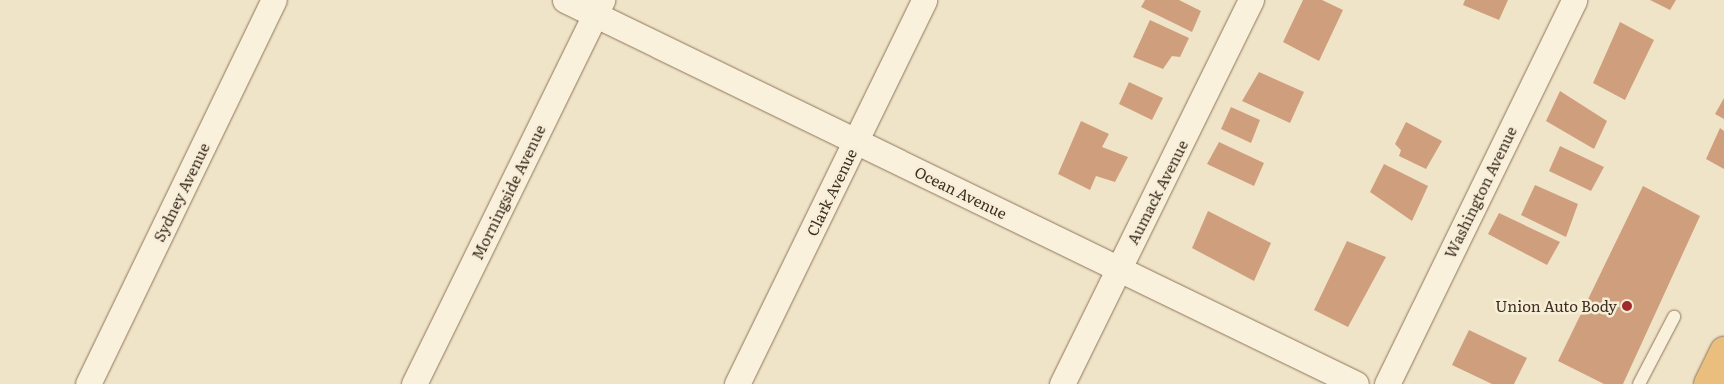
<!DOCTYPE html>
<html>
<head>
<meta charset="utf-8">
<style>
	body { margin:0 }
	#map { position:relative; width:1724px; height:384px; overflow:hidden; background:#f0e4c8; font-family:Literata,serif }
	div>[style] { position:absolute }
	.building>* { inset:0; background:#cf9f7d }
	.roads { filter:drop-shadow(0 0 1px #8d765c) drop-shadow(0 0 1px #8d765c) }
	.service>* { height:12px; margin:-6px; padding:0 6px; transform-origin:6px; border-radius:6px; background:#faf1dc }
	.minor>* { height:25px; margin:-12.5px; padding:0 12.5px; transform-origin:12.5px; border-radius:12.5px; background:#faf1dc }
	.trunk>* { height:28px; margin:-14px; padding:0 14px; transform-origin:14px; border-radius:14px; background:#eabe7c }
	.dots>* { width:14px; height:14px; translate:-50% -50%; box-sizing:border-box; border:2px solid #f7eed8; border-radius:50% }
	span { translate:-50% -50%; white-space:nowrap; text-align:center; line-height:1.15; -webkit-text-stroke:5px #f7eed8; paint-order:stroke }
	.street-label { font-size:15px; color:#3d2e20 }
	.poi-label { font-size:15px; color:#3d2e20 }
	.right { translate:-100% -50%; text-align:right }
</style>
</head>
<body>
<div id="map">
	<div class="building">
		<i style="clip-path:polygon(1145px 0,1179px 0,1201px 11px,1192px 32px,1141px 7px)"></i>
		<i style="clip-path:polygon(1303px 0,1322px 0,1343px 10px,1319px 61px,1283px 42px)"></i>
		<i style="clip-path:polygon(1465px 0,1508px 0,1499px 20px,1463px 5px)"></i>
		<i style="clip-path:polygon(1650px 0,1676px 0,1670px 10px)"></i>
		<i style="clip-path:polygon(1150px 20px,1189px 38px,1180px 57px,1172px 56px,1163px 69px,1133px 57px)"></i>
		<i style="clip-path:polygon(1620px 22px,1654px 40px,1625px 100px,1593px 83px)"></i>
		<i style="clip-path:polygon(1259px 72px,1304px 92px,1290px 123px,1242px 101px)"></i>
		<i style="clip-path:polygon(1129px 82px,1163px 98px,1152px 120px,1119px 104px)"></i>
		<i style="clip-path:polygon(1560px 91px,1607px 121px,1594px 149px,1546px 121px)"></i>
		<i style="clip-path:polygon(1724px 98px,1724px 119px,1715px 114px)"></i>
		<i style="clip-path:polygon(1231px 107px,1260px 120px,1251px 143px,1221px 129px)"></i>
		<i style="clip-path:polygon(1081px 121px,1109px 134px,1102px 147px,1128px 157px,1115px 182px,1096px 176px,1090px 190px,1058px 174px)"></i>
		<i style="clip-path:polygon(1406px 122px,1442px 141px,1426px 169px,1399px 156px,1401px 150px,1395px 144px)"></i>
		<i style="clip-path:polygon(1720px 128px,1724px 131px,1724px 169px,1706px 159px)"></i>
		<i style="clip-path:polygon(1219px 142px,1264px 163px,1254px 186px,1207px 164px)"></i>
		<i style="clip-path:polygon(1560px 146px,1604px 167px,1591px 191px,1549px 171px)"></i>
		<i style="clip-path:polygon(1384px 164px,1428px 186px,1412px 221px,1370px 192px)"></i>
		<i style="clip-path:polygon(1535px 185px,1578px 204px,1566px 237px,1521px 215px)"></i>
		<i style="clip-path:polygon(1643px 186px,1700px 216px,1623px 384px,1604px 384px,1558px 361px)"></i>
		<i style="clip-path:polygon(1208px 211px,1271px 243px,1254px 281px,1192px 248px)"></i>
		<i style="clip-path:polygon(1499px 213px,1560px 242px,1547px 265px,1488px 234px)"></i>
		<i style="clip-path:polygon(1347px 241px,1386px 257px,1348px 327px,1314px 310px)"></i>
		<i style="clip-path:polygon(1469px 330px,1527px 358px,1514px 384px,1492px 384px,1452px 365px)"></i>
	</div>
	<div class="roads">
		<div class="service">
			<i style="left:1639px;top:384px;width:76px;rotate:-62.4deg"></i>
		</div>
		<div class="minor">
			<i style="left:565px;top:0;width:879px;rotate:25.89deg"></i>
			<i style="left:88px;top:384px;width:427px;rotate:-64.2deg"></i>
			<i style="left:414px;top:384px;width:428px;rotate:-63.9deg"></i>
			<i style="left:737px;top:384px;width:427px;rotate:-64deg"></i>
			<i style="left:1062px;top:384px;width:428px;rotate:-63.8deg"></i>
			<i style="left:1387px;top:384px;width:427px;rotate:-64deg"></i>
		</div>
		<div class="trunk">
			<i style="left:1708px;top:384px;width:37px;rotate:-64deg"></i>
		</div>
	</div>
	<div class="dots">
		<i style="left:1627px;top:306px;background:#9e2a2b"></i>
	</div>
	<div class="street-label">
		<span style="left:181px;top:192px;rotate:-64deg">Sydney Avenue</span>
		<span style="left:508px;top:192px;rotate:-64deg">Morningside Avenue</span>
		<span style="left:831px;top:192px;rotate:-64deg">Clark Avenue</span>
		<span style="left:961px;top:192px;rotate:26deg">Ocean Avenue</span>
		<span style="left:1157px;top:192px;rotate:-63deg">Aumack Avenue</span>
		<span style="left:1480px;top:192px;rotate:-64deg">Washington Avenue</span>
	</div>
	<div class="poi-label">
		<span class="right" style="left:1617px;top:306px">Union Auto Body</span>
	</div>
</div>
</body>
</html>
